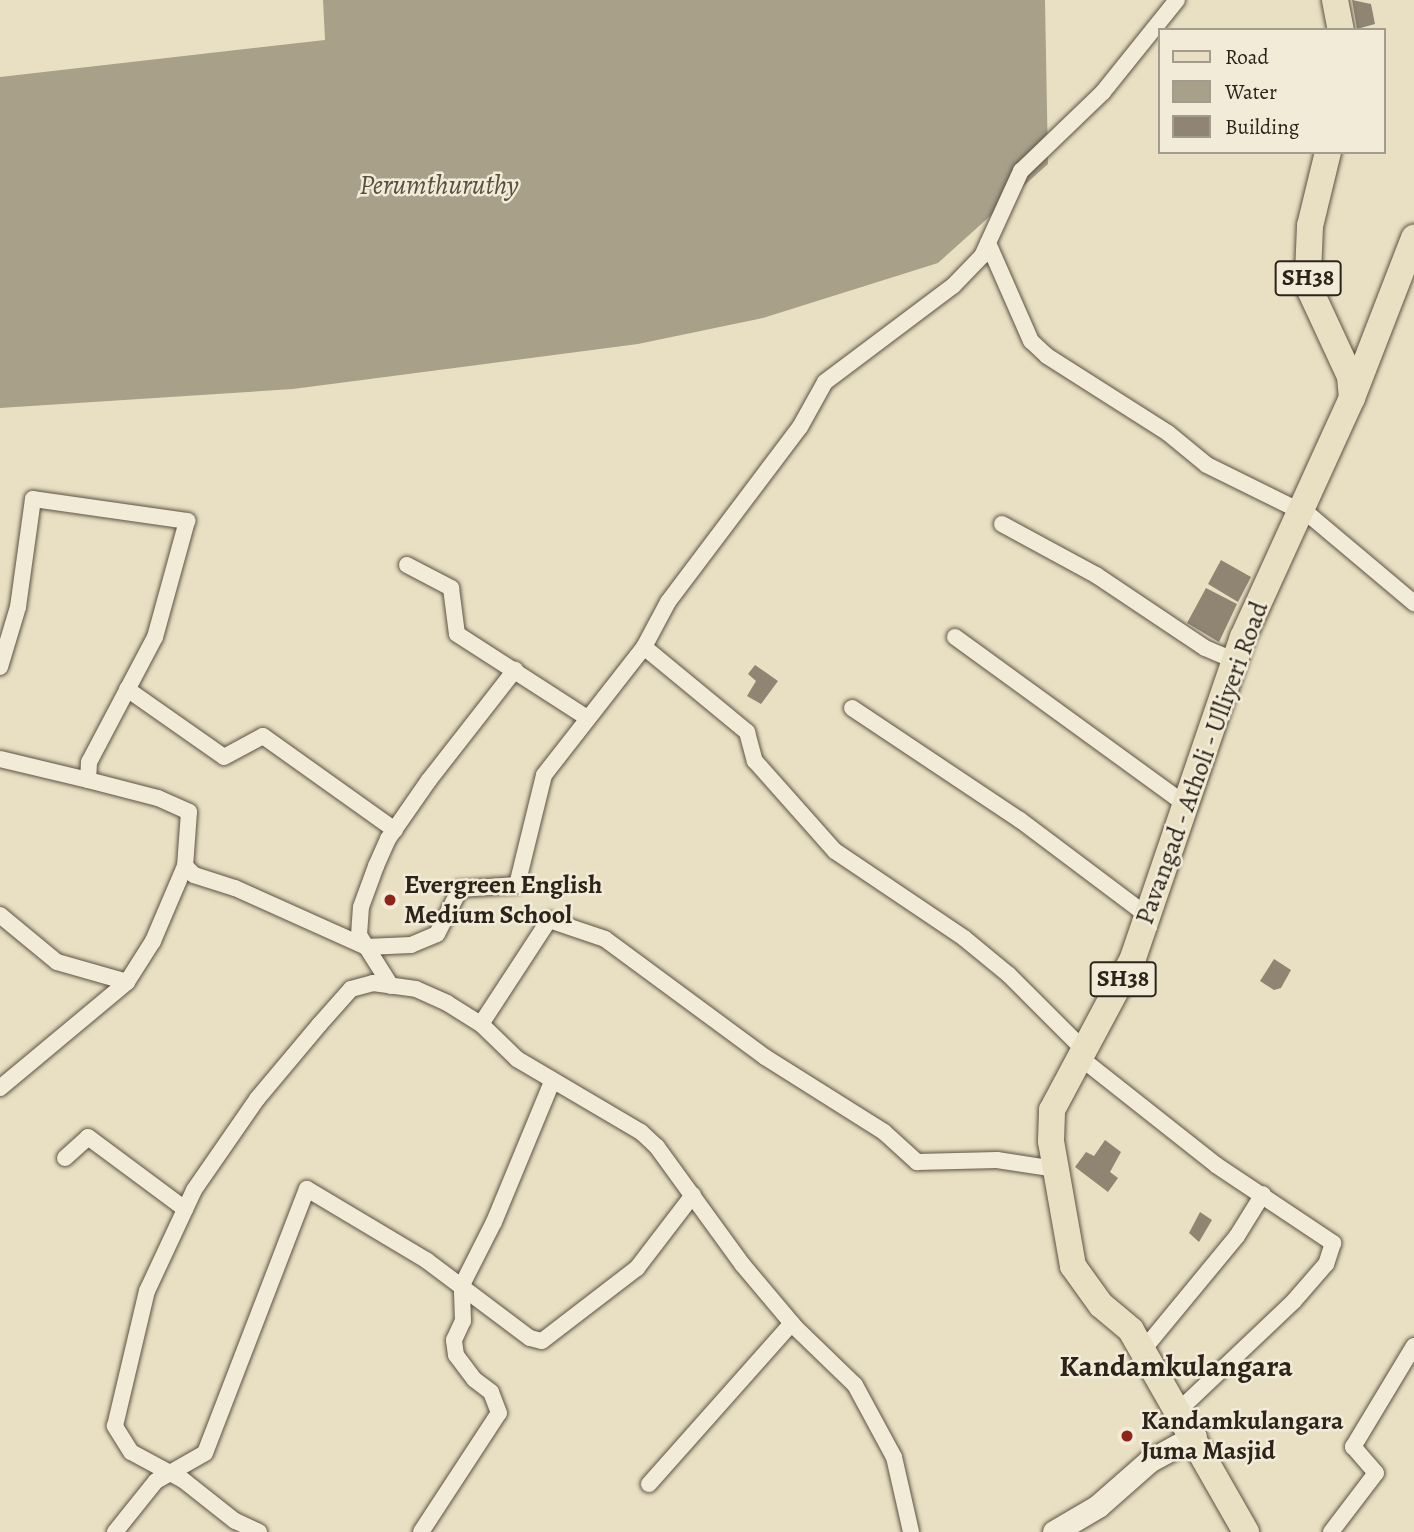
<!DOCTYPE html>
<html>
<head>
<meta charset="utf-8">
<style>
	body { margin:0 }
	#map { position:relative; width:1414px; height:1532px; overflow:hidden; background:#e9e0c3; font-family:Alegreya,serif }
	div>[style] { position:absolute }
	.water>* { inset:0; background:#a9a08a }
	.building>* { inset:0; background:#8f8572 }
	.roads { filter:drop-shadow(0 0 2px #5d5244) drop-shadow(0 0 2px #5d5244) }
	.street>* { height:16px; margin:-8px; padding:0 8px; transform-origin:8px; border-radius:8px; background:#f1ebd8 }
	.secondary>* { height:23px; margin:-11.5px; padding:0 11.5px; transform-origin:11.5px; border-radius:11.5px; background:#f1ebd8 }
	.primary>* { height:26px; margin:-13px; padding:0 13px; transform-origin:13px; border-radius:13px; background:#e9e0c3 }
	.dots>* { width:19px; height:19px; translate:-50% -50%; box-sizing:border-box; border:4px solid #f1ebd8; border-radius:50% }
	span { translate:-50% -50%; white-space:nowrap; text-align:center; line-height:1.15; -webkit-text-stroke:5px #f1ebd8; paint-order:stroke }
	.shield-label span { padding:2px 5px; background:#f1ebd8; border:2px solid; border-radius:5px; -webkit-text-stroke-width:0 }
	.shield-label { font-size:24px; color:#2e231a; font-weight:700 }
	.street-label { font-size:26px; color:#2e231a }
	.poi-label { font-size:26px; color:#2e231a; font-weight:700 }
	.left { translate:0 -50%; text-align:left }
	.water-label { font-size:28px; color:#594f41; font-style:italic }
	.quarter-label { font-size:30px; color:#2e231a; font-weight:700 }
	.legend { position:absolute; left:1158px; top:28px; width:228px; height:126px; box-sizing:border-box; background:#f1ebd8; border:2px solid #a39b8c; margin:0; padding:9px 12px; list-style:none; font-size:21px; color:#2e231a }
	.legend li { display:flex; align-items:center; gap:14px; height:35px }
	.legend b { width:35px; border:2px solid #a39b8c }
</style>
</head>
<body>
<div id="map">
	<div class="water">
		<i style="clip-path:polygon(323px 0,1045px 0,1048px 164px,938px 263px,763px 318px,638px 344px,293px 389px,0 408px,0 77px,325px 40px)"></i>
	</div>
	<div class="building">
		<i style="clip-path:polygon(1352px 0,1371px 4px,1375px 24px,1357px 29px)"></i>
		<i style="clip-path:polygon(1221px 560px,1251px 577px,1238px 602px,1208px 584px)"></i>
		<i style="clip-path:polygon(1206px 588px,1237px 604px,1219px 642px,1187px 623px)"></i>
		<i style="clip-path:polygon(755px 665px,778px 681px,761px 704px,747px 696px,756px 681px,748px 674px)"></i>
		<i style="clip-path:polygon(1274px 959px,1291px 970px,1281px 988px,1274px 990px,1260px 981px)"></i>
		<i style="clip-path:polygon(1105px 1140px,1121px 1152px,1110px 1172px,1118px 1178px,1108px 1192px,1075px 1167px,1086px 1152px,1094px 1156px)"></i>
		<i style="clip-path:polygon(1200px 1212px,1212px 1220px,1199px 1242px,1189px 1233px)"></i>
	</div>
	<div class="roads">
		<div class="street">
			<i style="left:988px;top:243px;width:107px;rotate:66.3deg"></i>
			<i style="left:1031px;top:341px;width:22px;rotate:43deg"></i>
			<i style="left:1047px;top:356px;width:143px;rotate:32.5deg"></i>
			<i style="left:1168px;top:433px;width:50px;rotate:39.4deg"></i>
			<i style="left:1207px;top:465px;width:104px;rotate:26.3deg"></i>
			<i style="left:1301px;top:508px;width:148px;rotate:40.1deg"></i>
			<i style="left:1002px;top:524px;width:107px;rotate:28.5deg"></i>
			<i style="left:1096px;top:575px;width:131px;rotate:33.8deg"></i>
			<i style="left:1205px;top:648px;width:33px;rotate:23deg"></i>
			<i style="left:407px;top:565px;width:50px;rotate:27.6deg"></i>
			<i style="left:451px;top:588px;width:46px;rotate:82.6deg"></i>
			<i style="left:457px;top:634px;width:153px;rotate:32.8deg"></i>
			<i style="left:955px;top:637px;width:286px;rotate:36deg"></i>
			<i style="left:644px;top:647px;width:134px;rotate:39.5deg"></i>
			<i style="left:747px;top:732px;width:30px;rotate:75deg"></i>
			<i style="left:755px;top:761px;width:120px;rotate:48.4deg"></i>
			<i style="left:835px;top:851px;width:156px;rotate:34deg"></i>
			<i style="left:964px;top:938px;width:58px;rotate:39.4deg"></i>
			<i style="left:1009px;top:975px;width:109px;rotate:45deg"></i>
			<i style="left:0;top:667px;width:63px;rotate:-73.3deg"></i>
			<i style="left:18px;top:607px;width:109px;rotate:-82.1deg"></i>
			<i style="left:33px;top:499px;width:156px;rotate:8.1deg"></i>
			<i style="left:187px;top:521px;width:120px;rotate:105.4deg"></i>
			<i style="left:155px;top:637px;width:141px;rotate:117.8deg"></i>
			<i style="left:89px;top:762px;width:18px;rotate:93deg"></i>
			<i style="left:88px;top:780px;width:72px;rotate:14.4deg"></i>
			<i style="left:158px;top:798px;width:34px;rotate:24deg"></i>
			<i style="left:189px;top:812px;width:54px;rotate:94.2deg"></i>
			<i style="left:185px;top:866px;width:13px;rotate:45deg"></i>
			<i style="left:194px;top:875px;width:43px;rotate:17.6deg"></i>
			<i style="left:235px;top:888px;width:144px;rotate:24.2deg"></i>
			<i style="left:366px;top:947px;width:45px;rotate:-2.5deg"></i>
			<i style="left:411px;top:945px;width:28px;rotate:-23deg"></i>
			<i style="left:437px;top:934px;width:51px;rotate:-62.9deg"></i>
			<i style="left:460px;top:889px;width:57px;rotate:-4deg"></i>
			<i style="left:517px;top:885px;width:113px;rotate:-76.2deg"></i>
			<i style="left:544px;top:775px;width:162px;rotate:-52deg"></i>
			<i style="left:644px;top:647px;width:51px;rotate:-61.9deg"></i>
			<i style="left:668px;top:602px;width:219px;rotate:-53deg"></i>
			<i style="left:800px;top:427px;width:51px;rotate:-60.9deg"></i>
			<i style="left:825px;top:382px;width:160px;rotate:-36.9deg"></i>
			<i style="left:953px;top:286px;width:42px;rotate:-46deg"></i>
			<i style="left:982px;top:256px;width:94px;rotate:-65.4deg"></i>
			<i style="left:1021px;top:171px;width:114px;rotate:-43.9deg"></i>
			<i style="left:1103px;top:92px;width:118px;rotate:-51.2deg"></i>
			<i style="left:127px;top:689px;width:118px;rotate:35deg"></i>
			<i style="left:224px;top:757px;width:44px;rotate:-28.3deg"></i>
			<i style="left:263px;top:736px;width:162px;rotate:35.5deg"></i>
			<i style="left:852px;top:708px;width:202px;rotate:33.7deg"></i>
			<i style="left:1020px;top:820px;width:160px;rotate:36.9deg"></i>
			<i style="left:0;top:759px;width:90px;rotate:13.4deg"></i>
			<i style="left:0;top:915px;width:74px;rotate:39.5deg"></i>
			<i style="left:57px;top:962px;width:73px;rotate:15.9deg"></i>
			<i style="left:391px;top:986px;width:60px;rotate:-122.1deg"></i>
			<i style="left:359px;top:935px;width:28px;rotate:-86deg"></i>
			<i style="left:361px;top:907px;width:44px;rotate:-69.9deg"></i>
			<i style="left:376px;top:866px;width:30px;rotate:-66deg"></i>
			<i style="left:388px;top:839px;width:72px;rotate:-55.2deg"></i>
			<i style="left:429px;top:780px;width:140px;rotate:-52deg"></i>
			<i style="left:481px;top:1024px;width:124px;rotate:-56.8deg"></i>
			<i style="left:549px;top:920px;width:59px;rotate:18.7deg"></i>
			<i style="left:605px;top:939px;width:199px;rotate:36.4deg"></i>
			<i style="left:765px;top:1057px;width:141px;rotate:32.2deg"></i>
			<i style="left:884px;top:1132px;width:45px;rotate:42.3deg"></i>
			<i style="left:917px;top:1162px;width:80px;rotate:-1.4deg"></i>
			<i style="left:997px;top:1160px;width:60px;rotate:8.7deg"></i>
			<i style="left:1082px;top:1059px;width:171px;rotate:38.3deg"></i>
			<i style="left:1216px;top:1165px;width:141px;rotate:33.7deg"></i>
			<i style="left:1333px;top:1243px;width:22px;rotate:108deg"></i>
			<i style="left:1326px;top:1264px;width:49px;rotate:130.9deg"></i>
			<i style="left:1294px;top:1301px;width:158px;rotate:136.5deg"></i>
			<i style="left:0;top:1088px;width:165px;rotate:-39.8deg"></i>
			<i style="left:127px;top:982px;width:49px;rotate:-57.6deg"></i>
			<i style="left:153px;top:941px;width:82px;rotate:-66.9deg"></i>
			<i style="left:65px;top:1158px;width:31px;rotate:-42deg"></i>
			<i style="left:88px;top:1137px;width:121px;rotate:36.6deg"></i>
			<i style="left:1143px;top:1350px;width:148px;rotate:-50.5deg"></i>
			<i style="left:1237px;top:1236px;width:49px;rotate:-58.2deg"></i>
			<i style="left:649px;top:1484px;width:215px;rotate:-48.4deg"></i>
			<i style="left:115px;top:1532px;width:65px;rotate:-51.2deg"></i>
			<i style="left:156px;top:1481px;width:56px;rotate:-29.7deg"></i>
			<i style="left:205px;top:1453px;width:283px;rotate:-68.9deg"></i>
			<i style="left:307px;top:1189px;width:139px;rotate:30.8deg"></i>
			<i style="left:426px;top:1260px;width:130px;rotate:36.9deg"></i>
			<i style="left:530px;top:1338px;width:12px;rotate:14deg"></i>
			<i style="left:542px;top:1341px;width:120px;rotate:-37.5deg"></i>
			<i style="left:637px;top:1268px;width:92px;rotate:-52.5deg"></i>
			<i style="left:259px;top:1532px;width:26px;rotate:-155deg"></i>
			<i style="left:235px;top:1521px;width:66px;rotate:-141.7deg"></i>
			<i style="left:183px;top:1480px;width:59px;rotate:-151.7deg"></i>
			<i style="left:131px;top:1452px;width:31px;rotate:-122deg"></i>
			<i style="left:115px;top:1426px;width:139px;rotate:-76.7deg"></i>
			<i style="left:147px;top:1291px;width:111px;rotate:-65deg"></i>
			<i style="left:194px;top:1190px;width:111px;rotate:-55.3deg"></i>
			<i style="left:257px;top:1099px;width:97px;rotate:-50deg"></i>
			<i style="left:319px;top:1025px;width:48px;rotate:-48.4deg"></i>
			<i style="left:351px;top:989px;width:23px;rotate:-15deg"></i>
			<i style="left:373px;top:983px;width:43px;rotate:7.9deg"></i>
			<i style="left:416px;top:989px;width:34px;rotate:24deg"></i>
			<i style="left:447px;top:1003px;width:40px;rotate:32deg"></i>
			<i style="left:481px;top:1024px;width:50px;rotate:44.2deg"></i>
			<i style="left:517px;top:1059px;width:144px;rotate:30.5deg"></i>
			<i style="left:641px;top:1132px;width:22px;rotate:43deg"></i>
			<i style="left:657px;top:1147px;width:145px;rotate:54deg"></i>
			<i style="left:742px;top:1264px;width:82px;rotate:49.9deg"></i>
			<i style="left:795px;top:1327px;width:83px;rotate:44deg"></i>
			<i style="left:855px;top:1385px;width:82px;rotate:61.6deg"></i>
			<i style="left:894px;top:1457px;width:77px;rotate:77.2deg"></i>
			<i style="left:421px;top:1532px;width:142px;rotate:-56.8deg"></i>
			<i style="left:499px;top:1413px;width:22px;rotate:-111deg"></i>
			<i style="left:491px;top:1392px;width:21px;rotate:-143deg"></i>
			<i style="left:474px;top:1379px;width:30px;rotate:-127deg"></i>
			<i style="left:456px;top:1355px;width:15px;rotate:-98deg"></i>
			<i style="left:454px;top:1340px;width:21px;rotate:-65deg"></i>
			<i style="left:463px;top:1321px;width:36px;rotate:-92deg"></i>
			<i style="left:462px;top:1285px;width:71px;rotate:-63.1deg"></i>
			<i style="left:494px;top:1222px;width:152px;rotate:-67.5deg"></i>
			<i style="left:1331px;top:1532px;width:74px;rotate:-52.7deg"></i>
			<i style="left:1376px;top:1473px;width:35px;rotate:-131deg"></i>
			<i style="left:1353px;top:1447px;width:118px;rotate:-58.9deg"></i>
		</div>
		<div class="secondary">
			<i style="left:1054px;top:1532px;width:51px;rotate:-30.6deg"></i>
			<i style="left:1098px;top:1506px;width:68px;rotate:-41.4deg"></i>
			<i style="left:1149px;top:1461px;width:52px;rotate:-28.5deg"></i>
		</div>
		<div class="primary">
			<i style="left:1335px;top:0;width:31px;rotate:79deg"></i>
			<i style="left:1328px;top:152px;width:76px;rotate:103.7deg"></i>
			<i style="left:1310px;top:226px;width:47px;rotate:92.4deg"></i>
			<i style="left:1308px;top:273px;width:17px;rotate:83deg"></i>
			<i style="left:1310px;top:290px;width:95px;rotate:65.1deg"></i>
			<i style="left:1350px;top:376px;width:22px;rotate:85deg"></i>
			<i style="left:1246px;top:1532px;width:232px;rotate:-119.7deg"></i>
			<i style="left:1131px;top:1330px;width:39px;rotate:-140deg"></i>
			<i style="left:1101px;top:1305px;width:48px;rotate:-125.7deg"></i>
			<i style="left:1073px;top:1266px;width:127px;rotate:-100deg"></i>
			<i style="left:1051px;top:1141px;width:31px;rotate:-88deg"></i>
			<i style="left:1052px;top:1110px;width:172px;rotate:-61.9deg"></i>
			<i style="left:1133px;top:958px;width:339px;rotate:-71.1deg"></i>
			<i style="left:1243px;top:637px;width:263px;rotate:-65.5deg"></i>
			<i style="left:1352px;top:398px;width:172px;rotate:-68.8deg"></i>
		</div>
	</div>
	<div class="dots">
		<i style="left:390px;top:900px;background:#8f2418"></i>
		<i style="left:1127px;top:1436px;background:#8f2418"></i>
	</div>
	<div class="shield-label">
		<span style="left:1308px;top:278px">SH38</span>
		<span style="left:1123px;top:979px">SH38</span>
	</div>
	<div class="street-label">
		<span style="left:1202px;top:763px;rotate:-70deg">Pavangad - Atholi - Ulliyeri Road</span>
	</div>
	<div class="poi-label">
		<span class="left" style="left:404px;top:900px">Evergreen English<br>Medium School</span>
		<span class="left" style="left:1141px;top:1436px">Kandamkulangara<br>Juma Masjid</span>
	</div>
	<div class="water-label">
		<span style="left:439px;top:185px">Perumthuruthy</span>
	</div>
	<div class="quarter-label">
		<span style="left:1176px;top:1366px">Kandamkulangara</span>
	</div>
	<ul class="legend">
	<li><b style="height:9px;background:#e9e0c3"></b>Road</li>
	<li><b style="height:19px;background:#a9a08a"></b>Water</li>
	<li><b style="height:19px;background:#8f8572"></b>Building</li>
	</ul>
</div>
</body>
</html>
